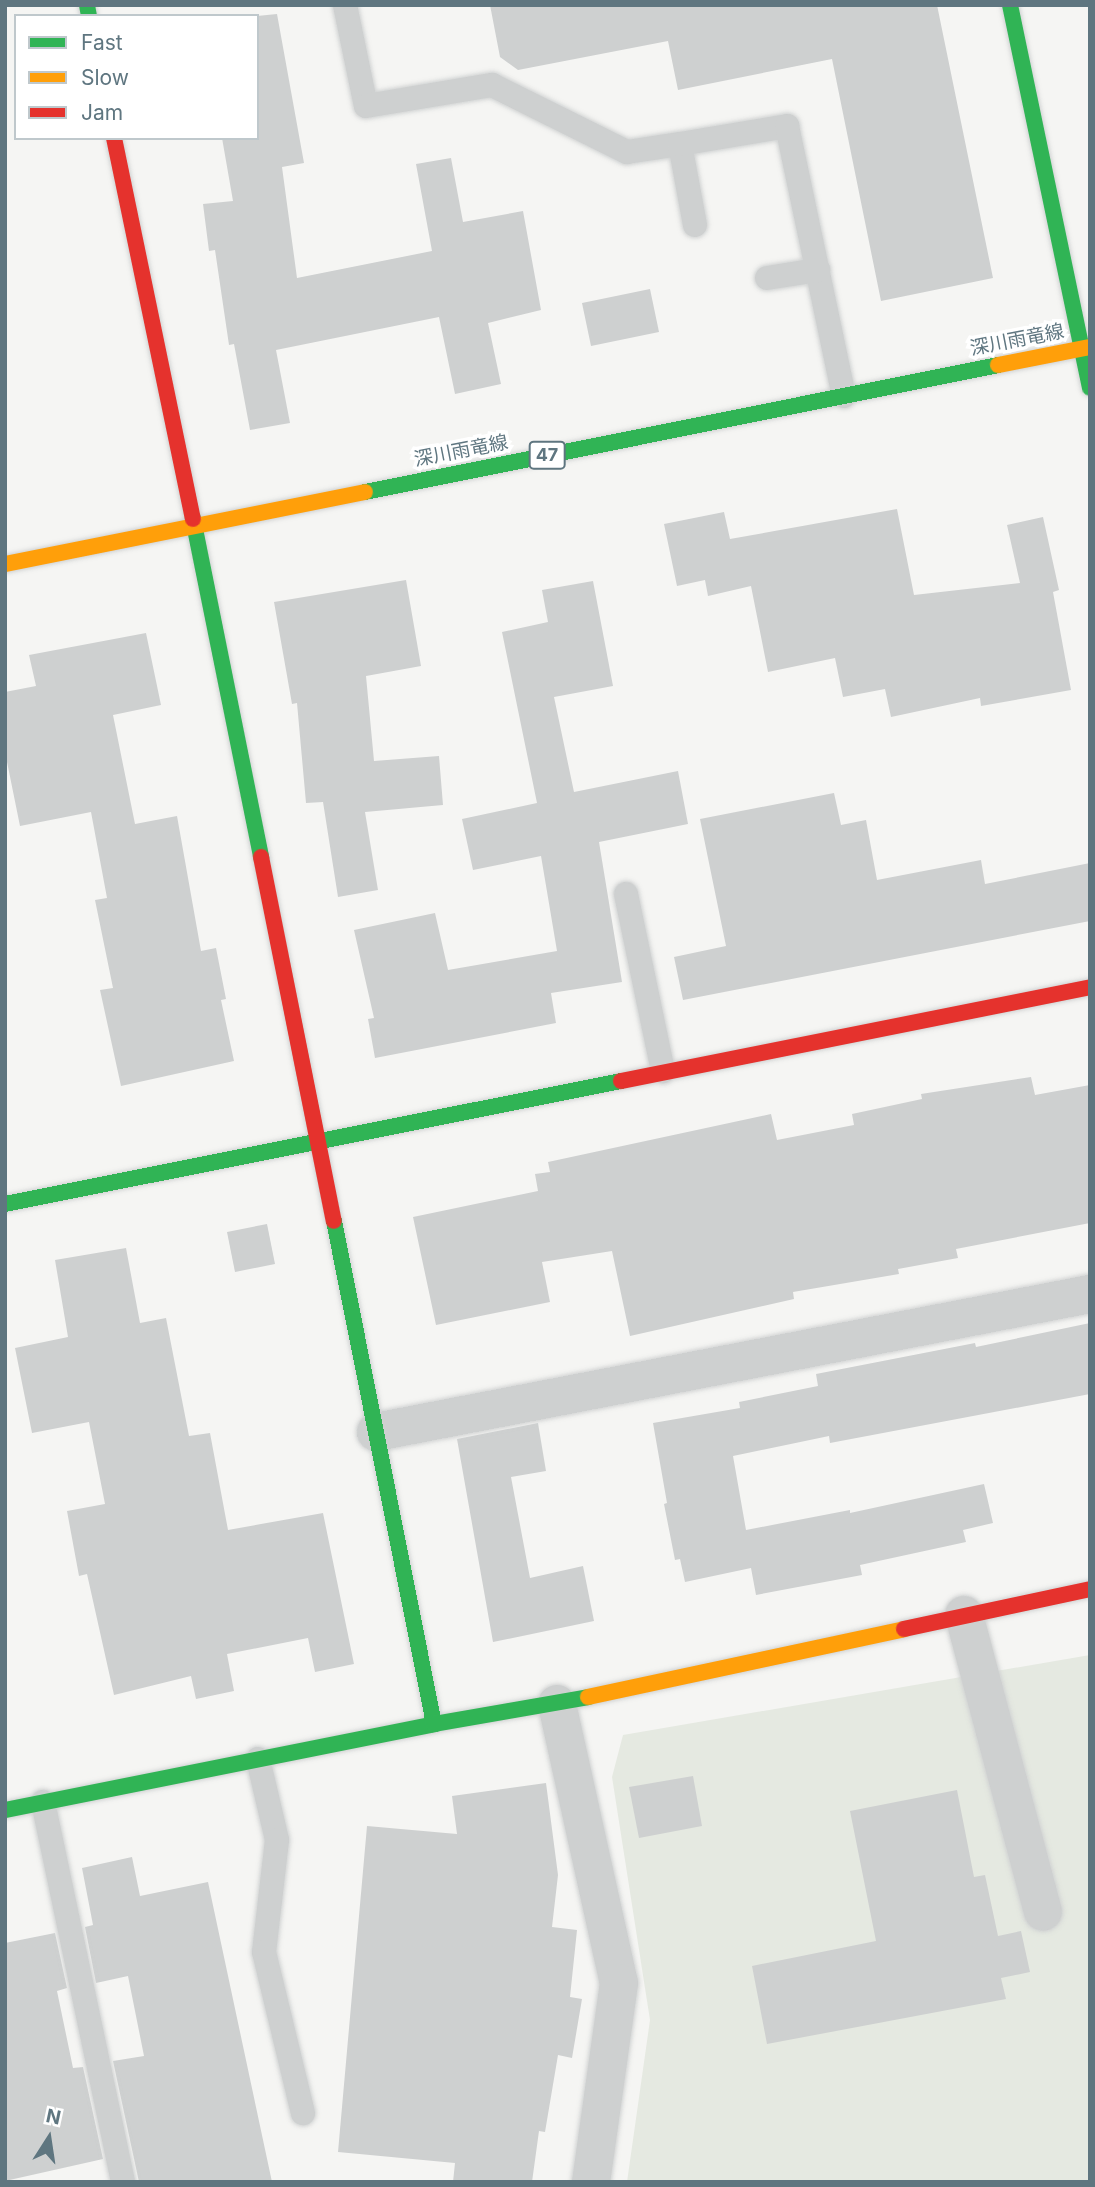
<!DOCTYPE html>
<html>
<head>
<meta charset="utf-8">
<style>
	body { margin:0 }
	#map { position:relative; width:1095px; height:2187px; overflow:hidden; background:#f5f5f3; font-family:Inter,"Noto Sans JP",sans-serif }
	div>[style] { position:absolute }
	.green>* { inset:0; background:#e5e9e1 }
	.building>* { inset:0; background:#ced0d0 }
	.roads { filter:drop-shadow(0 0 2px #d1d3d3) drop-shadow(0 0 2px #d1d3d3) }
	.lane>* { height:24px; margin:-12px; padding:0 12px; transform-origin:12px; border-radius:12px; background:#ced0d0 }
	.street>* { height:38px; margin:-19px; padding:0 19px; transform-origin:19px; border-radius:19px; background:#ced0d0 }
	.fast>* { height:16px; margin:-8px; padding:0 8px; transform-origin:8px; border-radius:8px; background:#30b455 }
	.slow>* { height:16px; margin:-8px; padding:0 8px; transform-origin:8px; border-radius:8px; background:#ff9f0a }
	.jam>* { height:16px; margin:-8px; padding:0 8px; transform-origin:8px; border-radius:8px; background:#e5322d }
	span { translate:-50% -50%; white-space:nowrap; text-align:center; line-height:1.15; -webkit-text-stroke:7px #fff; paint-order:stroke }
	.shield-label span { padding:2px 5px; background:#fff; border:2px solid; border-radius:5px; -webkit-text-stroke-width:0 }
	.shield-label { font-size:18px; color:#5f7680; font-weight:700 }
	.street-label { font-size:19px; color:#5f7680 }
	.frame { position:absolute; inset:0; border:7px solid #5f7680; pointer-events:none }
	.legend { position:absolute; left:14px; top:14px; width:245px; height:126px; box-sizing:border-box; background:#fff; border:2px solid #bfc8cc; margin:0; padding:9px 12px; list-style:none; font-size:21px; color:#5f7680 }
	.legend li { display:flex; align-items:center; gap:14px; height:35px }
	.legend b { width:35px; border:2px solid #bfc8cc }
	.north { position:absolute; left:14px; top:2103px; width:70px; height:70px; -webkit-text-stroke:5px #fff; paint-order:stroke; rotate:12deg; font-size:19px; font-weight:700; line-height:28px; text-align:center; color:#5f7680 }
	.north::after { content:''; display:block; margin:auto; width:24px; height:32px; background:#5f7680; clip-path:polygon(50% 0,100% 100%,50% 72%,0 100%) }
</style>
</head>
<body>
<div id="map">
	<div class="green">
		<i style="clip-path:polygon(1090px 1655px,1090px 2182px,627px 2182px,650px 2020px,612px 1777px,623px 1735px)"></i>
	</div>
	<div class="building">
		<i style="clip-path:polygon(490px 5px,937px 5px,993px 278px,881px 301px,832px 59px,678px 90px,668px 41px,518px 70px,500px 57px)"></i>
		<i style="clip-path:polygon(277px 14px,304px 163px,282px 167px,297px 278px,432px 251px,416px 164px,451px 158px,463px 222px,523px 211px,541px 310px,488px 323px,501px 384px,455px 394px,439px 317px,276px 350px,290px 423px,250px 430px,234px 344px,229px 345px,215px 250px,209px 251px,203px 204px,233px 201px,222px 138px,257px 138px,257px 16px)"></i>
		<i style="clip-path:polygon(650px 289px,659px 332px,591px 346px,582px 303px)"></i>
		<i style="clip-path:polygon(897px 509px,914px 595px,1020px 583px,1007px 525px,1043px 517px,1059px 590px,1053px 592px,1071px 690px,981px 706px,980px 698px,891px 717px,885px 689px,843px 697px,835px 658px,768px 672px,751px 586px,708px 596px,705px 580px,677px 586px,664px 524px,724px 512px,730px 539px)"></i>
		<i style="clip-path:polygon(406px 580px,421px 666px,366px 676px,374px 761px,439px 756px,443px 805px,365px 812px,378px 890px,338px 897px,323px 802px,306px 803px,297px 703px,292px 704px,274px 602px)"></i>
		<i style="clip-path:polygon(593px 581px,613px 686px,554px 697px,574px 792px,678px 771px,688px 824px,599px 842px,622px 982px,551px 993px,556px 1023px,375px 1058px,368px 1019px,374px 1018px,354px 930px,435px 913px,448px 970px,557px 951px,541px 856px,473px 870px,462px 819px,537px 803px,502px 632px,548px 622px,542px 590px)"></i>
		<i style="clip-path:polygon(146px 633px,161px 705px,113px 715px,135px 824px,177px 816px,201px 951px,216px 948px,226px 999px,221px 1000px,234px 1061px,121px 1086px,100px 990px,113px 988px,95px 900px,107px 898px,91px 812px,20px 826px,5px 752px,5px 692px,36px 686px,29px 655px)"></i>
		<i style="clip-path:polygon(834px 793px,841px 825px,866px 820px,877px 880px,981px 860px,985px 884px,1090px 863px,1090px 921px,683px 1000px,674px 957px,726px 946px,700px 819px)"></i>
		<i style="clip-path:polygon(1031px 1077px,1035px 1095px,1090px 1085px,1090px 1223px,956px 1249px,958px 1258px,898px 1269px,899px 1274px,793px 1292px,794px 1299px,630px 1336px,612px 1251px,542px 1262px,550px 1302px,436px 1325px,413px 1217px,538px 1191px,535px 1174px,550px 1172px,548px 1162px,771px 1114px,777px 1140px,854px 1125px,852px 1114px,922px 1099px,921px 1094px)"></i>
		<i style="clip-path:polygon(267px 1224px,275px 1264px,235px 1272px,227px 1232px)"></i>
		<i style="clip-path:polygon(126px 1248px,140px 1323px,166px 1318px,189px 1436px,210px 1433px,228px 1530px,323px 1513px,354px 1664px,315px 1672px,308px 1638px,227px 1654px,234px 1691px,196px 1699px,191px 1676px,114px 1695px,87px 1574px,79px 1576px,67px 1511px,105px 1504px,89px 1422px,32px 1433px,15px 1348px,68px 1337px,55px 1260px)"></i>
		<i style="clip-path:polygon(1090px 1323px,1090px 1394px,830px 1443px,829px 1436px,733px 1456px,746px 1530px,850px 1510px,850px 1513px,984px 1484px,993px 1523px,963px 1530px,966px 1542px,860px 1565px,862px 1575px,756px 1595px,751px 1568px,685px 1582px,680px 1559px,675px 1560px,664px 1504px,667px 1503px,653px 1423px,740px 1408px,739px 1402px,818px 1386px,816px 1374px,975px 1343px,976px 1347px)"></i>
		<i style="clip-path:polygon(538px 1423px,546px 1471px,511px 1477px,530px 1578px,583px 1566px,594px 1621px,493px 1642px,457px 1439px)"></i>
		<i style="clip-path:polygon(693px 1776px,702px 1826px,639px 1838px,629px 1787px)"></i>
		<i style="clip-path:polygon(546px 1783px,558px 1875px,552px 1927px,577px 1930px,570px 1997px,582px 1999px,572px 2058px,558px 2055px,545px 2132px,539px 2131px,532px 2182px,453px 2182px,455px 2163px,338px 2152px,367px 1826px,457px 1834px,452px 1796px)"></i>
		<i style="clip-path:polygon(957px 1790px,974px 1877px,985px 1875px,998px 1936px,1021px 1931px,1030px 1972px,1001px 1978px,1006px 1999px,767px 2044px,752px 1966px,876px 1941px,850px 1811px)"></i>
		<i style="clip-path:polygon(132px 1857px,140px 1896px,208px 1882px,272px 2182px,139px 2182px,113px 2061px,144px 2056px,128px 1976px,96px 1983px,85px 1927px,93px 1925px,82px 1868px)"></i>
		<i style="clip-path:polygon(55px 1933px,67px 1988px,57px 1991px,73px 2068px,83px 2067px,103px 2159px,5px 2181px,5px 1943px)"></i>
	</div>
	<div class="roads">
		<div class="lane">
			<i style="left:345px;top:5px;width:103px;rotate:78.3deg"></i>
			<i style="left:366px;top:106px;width:128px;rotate:-9.5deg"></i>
			<i style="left:492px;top:85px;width:151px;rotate:26.4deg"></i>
			<i style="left:627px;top:152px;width:54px;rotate:-8.6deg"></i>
			<i style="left:695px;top:225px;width:82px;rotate:-100.5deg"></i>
			<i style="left:680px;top:144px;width:109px;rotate:-9.5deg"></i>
			<i style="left:787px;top:126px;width:276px;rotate:78.1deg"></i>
			<i style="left:767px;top:278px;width:52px;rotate:-8.9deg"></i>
			<i style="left:626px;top:894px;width:181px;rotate:78.2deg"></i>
			<i style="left:258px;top:1759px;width:83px;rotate:76.8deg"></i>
			<i style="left:277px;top:1840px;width:113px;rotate:96.6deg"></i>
			<i style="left:264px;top:1952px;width:166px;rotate:76.4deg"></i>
			<i style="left:43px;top:1802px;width:388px;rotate:78.1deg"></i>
		</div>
		<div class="street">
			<i style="left:376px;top:1432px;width:727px;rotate:-10.94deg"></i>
			<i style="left:964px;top:1615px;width:307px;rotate:75.1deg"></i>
			<i style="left:557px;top:1704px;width:286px;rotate:77.5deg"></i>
			<i style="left:619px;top:1983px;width:201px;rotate:98deg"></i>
		</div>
		<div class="fast">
			<i style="left:87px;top:5px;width:11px;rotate:80deg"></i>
			<i style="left:1010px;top:5px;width:391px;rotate:78.2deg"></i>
			<i style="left:365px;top:492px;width:646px;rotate:-11.34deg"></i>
			<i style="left:193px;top:519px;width:345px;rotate:78.6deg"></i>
			<i style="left:5px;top:1204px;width:628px;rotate:-11.29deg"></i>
			<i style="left:334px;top:1221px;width:513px;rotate:78.76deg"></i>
			<i style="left:5px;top:1810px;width:438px;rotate:-11.3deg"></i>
			<i style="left:434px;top:1724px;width:156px;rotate:-9.9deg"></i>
		</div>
		<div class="slow">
			<i style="left:998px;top:365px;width:94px;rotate:-11.1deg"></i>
			<i style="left:5px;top:564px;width:367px;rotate:-11.3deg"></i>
			<i style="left:588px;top:1697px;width:323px;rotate:-12.1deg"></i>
		</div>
		<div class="jam">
			<i style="left:114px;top:138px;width:389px;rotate:78.3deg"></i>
			<i style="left:261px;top:857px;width:371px;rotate:78.7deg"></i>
			<i style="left:621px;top:1081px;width:478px;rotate:-11.3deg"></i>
			<i style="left:904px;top:1629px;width:190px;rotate:-12.1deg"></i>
		</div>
	</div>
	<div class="shield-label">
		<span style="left:547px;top:455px">47</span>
	</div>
	<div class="street-label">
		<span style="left:1017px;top:340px;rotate:-11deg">深川雨竜線</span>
		<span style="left:461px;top:451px;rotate:-11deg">深川雨竜線</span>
	</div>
	<div class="frame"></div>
	<ul class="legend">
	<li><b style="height:9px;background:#30b455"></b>Fast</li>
	<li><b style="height:9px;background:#ff9f0a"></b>Slow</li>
	<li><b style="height:9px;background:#e5322d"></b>Jam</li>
	</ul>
	<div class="north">N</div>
</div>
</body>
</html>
